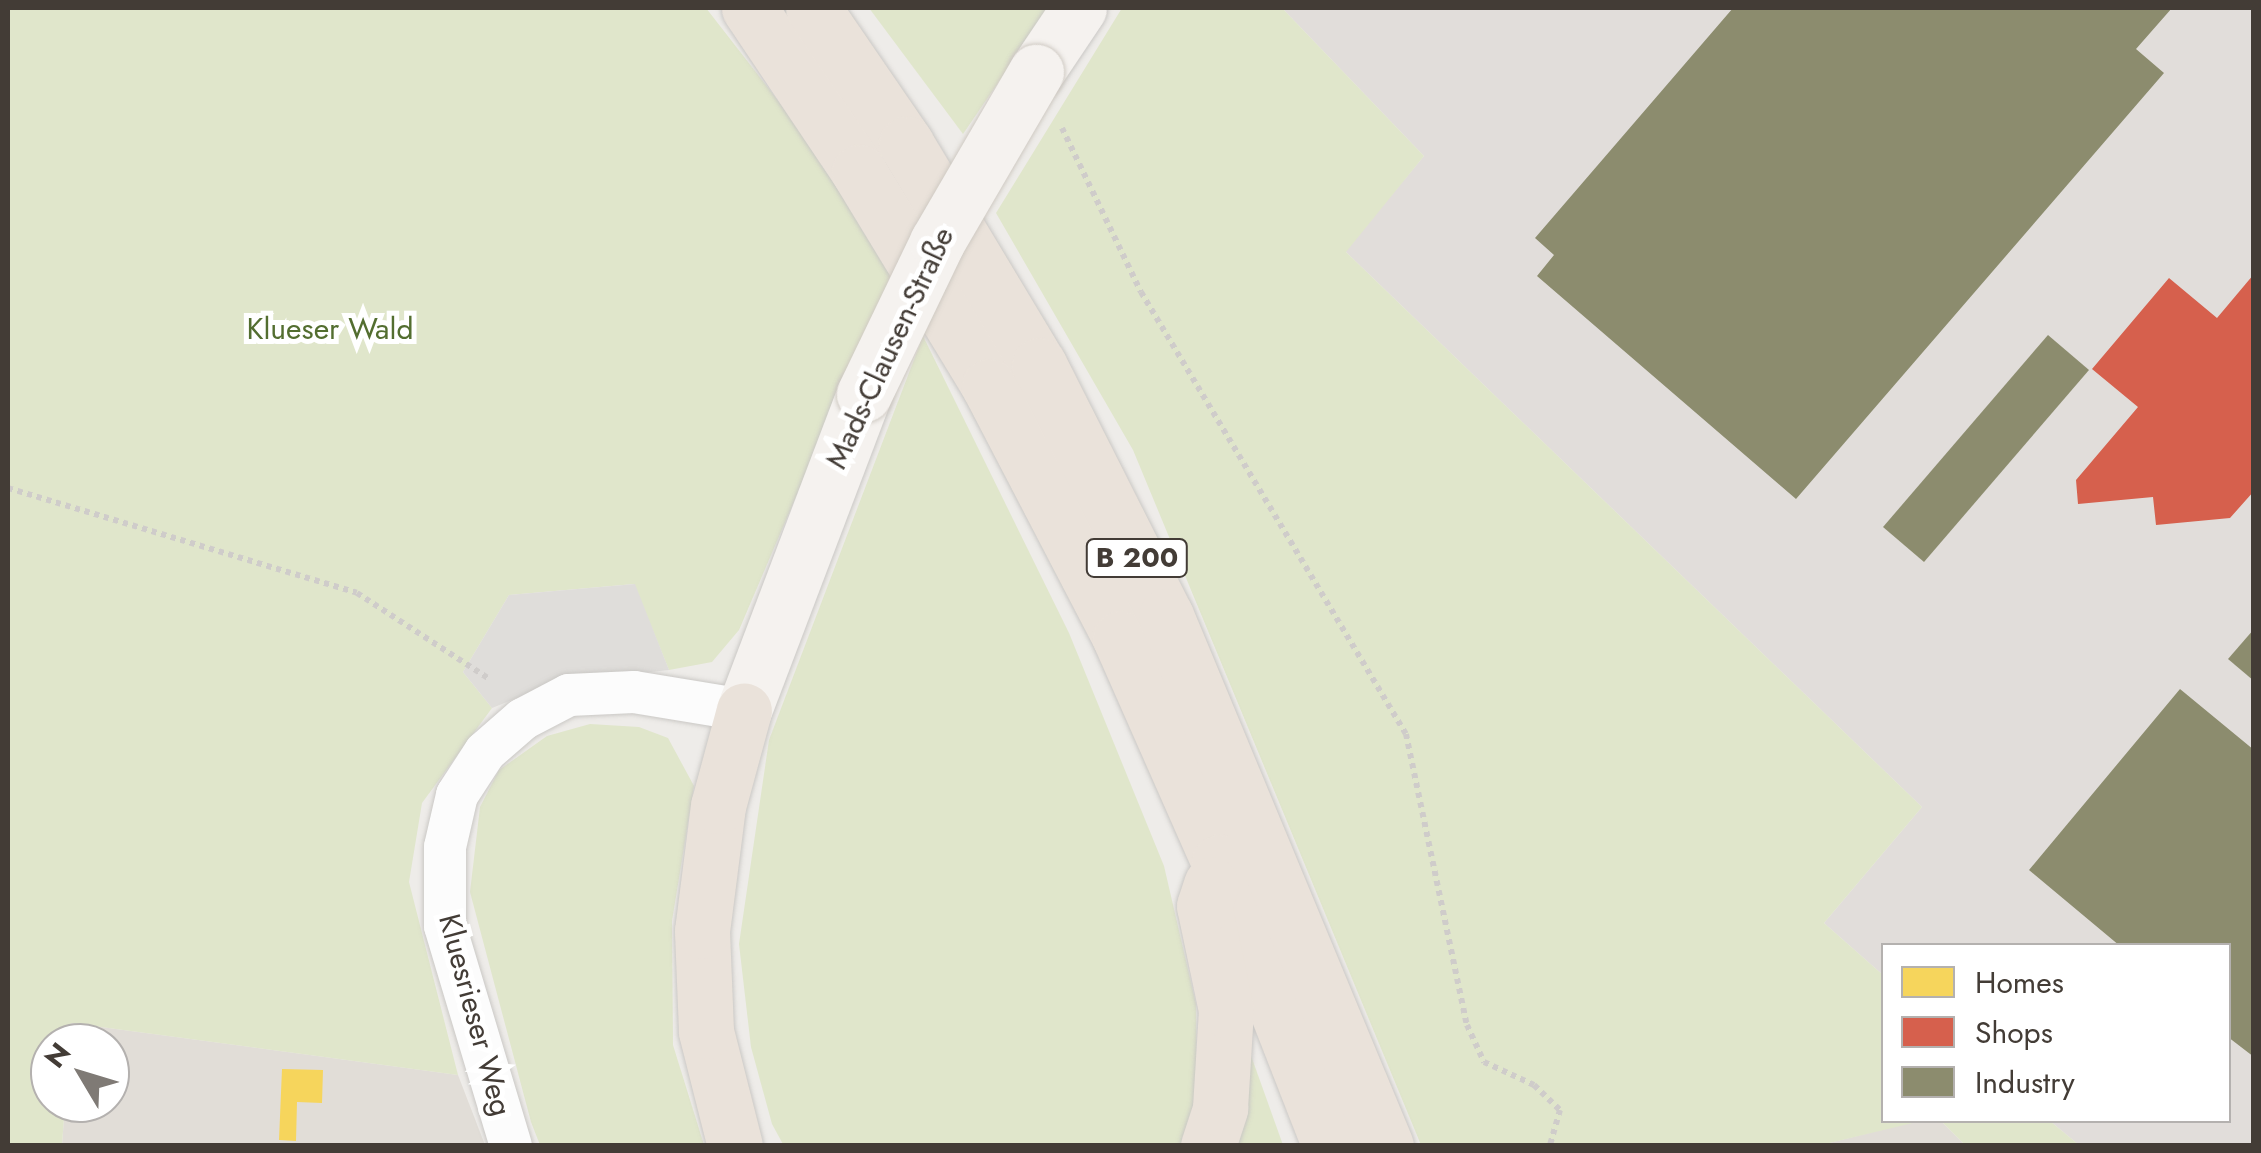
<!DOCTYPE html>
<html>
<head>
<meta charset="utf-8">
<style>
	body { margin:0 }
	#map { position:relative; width:2261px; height:1153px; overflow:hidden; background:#eeece9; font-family:Jost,sans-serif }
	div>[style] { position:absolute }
	.residential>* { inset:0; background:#e1ddd7 }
	.industrial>* { inset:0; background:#e1ddda }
	.green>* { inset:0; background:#e0e6cb }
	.parking>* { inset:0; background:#dfddda }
	.homes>* { inset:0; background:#f6d55c }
	.shops>* { inset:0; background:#d6604d }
	.industry>* { inset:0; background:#8c8c6e }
	.path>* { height:6px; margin-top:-3px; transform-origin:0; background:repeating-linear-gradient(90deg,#cfccca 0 5px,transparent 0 10px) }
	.roads { filter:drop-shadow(0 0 2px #cac8c5) drop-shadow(0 0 2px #cac8c5) }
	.street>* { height:42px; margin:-21px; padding:0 21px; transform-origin:21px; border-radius:21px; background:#fcfcfc }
	.secondary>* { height:55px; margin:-27.5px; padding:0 27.5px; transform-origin:27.5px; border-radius:27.5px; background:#f5f2ef }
	.highway>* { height:55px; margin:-27.5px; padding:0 27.5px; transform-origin:27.5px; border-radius:27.5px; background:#eae2da }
	.bridges { filter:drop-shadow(0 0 2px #cfcac3) drop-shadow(0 0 2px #cfcac3) }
	.secondary-bridge>* { height:55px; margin:-27.5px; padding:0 27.5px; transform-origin:27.5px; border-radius:27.5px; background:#f5f2ef }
	span { translate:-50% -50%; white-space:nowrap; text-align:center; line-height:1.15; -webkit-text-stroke:10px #fff; paint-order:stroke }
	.shield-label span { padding:2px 8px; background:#fff; border:2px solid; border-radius:8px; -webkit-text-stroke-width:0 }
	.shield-label { font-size:28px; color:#433c36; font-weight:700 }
	.park-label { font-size:30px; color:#536e30 }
	.street-label { font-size:30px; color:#433c36 }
	.frame { position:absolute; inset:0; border:10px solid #433c36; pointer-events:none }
	.legend { position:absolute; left:1881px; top:943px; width:350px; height:180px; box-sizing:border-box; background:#fff; border:2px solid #b4b1af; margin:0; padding:12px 18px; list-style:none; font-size:30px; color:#433c36 }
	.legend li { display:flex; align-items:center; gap:20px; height:50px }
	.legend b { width:50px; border:2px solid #b4b1af }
	.north { position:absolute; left:30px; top:1023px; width:100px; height:100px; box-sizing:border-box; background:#fff; border:2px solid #b4b1af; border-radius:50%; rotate:308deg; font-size:28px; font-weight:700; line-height:40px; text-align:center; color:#433c36 }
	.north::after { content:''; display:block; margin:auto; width:35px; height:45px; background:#7f7a75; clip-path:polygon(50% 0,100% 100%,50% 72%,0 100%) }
</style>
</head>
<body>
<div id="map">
	<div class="residential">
		<i style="clip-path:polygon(71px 1023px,458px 1075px,485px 1145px,62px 1146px,65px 1103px,110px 1103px,110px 1043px,69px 1043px)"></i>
		<i style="clip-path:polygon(1921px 1120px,1941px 1121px,1965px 1145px,1817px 1146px)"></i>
	</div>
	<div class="industrial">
		<i style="clip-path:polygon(1282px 8px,2253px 8px,2253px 1145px,2079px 1145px,2050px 1121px,2228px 1120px,2228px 946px,1884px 946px,1883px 975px,1824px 923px,1922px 807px,1345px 251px,1424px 156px)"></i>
	</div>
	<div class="green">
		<i style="clip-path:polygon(8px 8px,706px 8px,899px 256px,739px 630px,712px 662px,669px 670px,634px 584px,509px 595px,463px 672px,492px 708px,422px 803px,409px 882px,458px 1075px,71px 1023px,69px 1043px,50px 1043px,50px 1103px,65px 1103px,62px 1145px,8px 1145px)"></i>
		<i style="clip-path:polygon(869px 8px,1049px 8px,963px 134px)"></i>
		<i style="clip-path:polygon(1122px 8px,1282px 8px,1424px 156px,1346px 252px,1922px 807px,1824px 923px,1883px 975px,1884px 1120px,1921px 1121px,1817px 1146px,1421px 1145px,1133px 450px,996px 213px)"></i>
		<i style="clip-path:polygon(923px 336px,1069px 633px,1164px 866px,1196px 1004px,1197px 1111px,1184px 1145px,784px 1146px,772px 1124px,751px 1047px,739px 944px,769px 740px)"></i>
		<i style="clip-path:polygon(590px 724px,639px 727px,668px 738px,694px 786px,672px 921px,673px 1045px,704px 1145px,540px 1145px,531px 1122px,470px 892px,480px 807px,499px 770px,547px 736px)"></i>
		<i style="clip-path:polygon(1249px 1050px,1283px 1145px,1232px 1146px)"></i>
		<i style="clip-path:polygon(1941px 1121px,2050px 1121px,2079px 1145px,1965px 1145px)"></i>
	</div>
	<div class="parking">
		<i style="clip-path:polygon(635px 584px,669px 670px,557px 682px,492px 708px,463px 672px,509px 595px)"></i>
	</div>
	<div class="homes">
		<i style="clip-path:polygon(282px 1069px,323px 1070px,322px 1103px,297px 1102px,296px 1141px,279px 1140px)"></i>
	</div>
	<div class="shops">
		<i style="clip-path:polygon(2254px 274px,2254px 491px,2230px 518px,2156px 525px,2153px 497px,2078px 504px,2076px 480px,2138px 407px,2092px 369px,2169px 278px,2217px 318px)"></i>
	</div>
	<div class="industry">
		<i style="clip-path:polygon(1733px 8px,2172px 8px,2136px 49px,2164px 73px,1796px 499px,1537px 276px,1554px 255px,1535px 238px)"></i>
		<i style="clip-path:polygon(2048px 335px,2089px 370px,1924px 562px,1883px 527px)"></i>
		<i style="clip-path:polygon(2254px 629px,2254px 681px,2228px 659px)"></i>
		<i style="clip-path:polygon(2180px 689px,2254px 750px,2254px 1057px,2228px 1037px,2228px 946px,2120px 946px,2029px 870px)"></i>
	</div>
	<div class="path">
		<i style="left:1062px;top:128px;width:182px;rotate:64.3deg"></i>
		<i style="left:1141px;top:292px;width:515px;rotate:59.06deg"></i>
		<i style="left:1406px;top:734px;width:297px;rotate:78.2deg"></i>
		<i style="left:1467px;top:1025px;width:41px;rotate:65.3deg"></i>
		<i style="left:1484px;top:1062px;width:55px;rotate:24.7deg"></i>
		<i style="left:1534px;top:1085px;width:36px;rotate:44deg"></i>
		<i style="left:1560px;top:1110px;width:37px;rotate:106deg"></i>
		<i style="left:8px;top:488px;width:364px;rotate:16.7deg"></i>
		<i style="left:357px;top:593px;width:156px;rotate:33deg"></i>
	</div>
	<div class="roads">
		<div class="street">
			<i style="left:511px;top:1146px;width:230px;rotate:-106.7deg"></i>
			<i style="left:445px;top:926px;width:79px;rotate:-90deg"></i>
			<i style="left:445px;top:847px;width:53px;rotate:-77deg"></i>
			<i style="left:457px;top:795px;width:51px;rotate:-56.9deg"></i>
			<i style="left:485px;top:752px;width:50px;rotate:-41deg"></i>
			<i style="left:523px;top:719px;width:52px;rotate:-27.6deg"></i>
			<i style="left:569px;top:695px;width:65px;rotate:-2.6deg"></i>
			<i style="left:634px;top:692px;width:111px;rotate:9.3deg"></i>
		</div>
		<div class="secondary">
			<i style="left:1036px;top:72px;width:77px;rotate:-56.1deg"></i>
			<i style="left:744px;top:710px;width:338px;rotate:-69.2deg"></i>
		</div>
		<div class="highway">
			<i style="left:749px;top:8px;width:197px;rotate:56.1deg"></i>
			<i style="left:859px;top:172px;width:250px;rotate:58.7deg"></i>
			<i style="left:989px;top:386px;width:284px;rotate:62.5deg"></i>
			<i style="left:1120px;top:638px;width:245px;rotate:66.2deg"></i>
			<i style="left:1219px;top:862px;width:305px;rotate:68.7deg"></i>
			<i style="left:813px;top:8px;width:165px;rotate:55.6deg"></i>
			<i style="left:906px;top:144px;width:258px;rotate:59deg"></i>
			<i style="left:1039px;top:365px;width:281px;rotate:63.2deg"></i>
			<i style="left:1166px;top:616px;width:574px;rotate:67.46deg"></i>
			<i style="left:735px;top:1146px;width:119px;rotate:-104.2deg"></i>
			<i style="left:706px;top:1031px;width:100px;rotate:-92.3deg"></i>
			<i style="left:702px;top:931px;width:126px;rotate:-82.7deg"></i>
			<i style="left:718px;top:806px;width:99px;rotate:-74.8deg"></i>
			<i style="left:1208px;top:1146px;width:40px;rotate:-72deg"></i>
			<i style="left:1220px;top:1108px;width:98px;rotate:-86.5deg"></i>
			<i style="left:1226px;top:1010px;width:106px;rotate:-101.9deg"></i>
			<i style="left:1204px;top:906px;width:23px;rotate:-72deg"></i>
		</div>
	</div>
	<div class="bridges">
		<div class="secondary-bridge">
			<i style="left:864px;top:394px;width:169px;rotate:-64.3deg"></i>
			<i style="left:937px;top:242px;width:197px;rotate:-59.8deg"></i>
		</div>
	</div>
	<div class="shield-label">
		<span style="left:1137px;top:558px">B 200</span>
	</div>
	<div class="park-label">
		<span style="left:330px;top:329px">Klueser Wald</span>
	</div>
	<div class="street-label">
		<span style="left:890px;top:348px;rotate:-65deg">Mads-Clausen-Straße</span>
		<span style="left:475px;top:1015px;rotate:75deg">Kluesrieser Weg</span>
	</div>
	<div class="frame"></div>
	<ul class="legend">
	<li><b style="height:28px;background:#f6d55c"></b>Homes</li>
	<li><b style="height:28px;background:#d6604d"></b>Shops</li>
	<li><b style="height:28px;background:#8c8c6e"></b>Industry</li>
	</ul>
	<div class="north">N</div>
</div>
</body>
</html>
